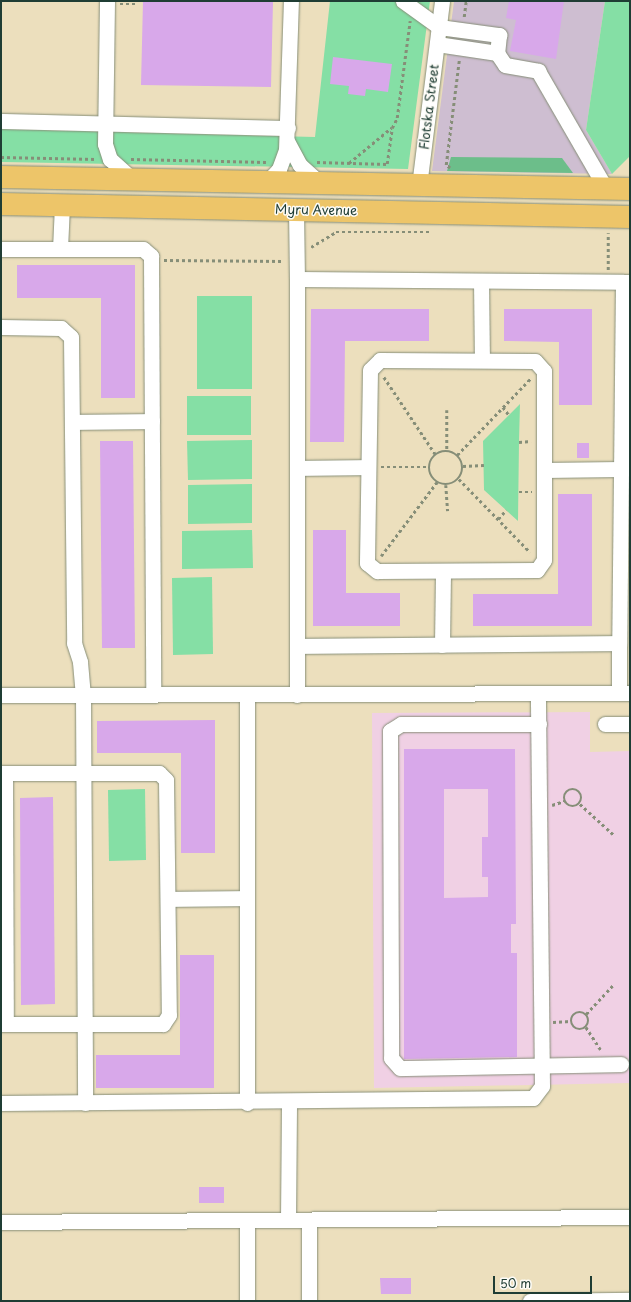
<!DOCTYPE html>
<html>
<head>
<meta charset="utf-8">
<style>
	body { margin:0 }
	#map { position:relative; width:631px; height:1302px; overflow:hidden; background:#ecdfbd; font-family:"Playpen Sans",sans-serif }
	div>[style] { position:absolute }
	.built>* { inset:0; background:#f0d0e4 }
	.industrial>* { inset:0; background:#cebed1 }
	.green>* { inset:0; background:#85dfa5 }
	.forest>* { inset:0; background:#6cbe8a }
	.building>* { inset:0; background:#d8a8ea }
	.path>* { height:2.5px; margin-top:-1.25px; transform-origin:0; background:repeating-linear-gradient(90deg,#868e78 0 3px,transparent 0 6px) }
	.path>.ring { margin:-1.25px; padding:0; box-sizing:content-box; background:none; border:2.5px solid #868e78; border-radius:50% }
	.roads { filter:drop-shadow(0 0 1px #868e78) drop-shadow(0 0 1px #868e78) }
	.minor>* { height:15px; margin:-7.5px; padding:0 7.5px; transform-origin:7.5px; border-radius:7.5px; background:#fff }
	.highway>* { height:22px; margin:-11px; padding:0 11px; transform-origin:11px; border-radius:11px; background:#edc569 }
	span { translate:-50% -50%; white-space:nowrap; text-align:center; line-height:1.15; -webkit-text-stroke:3px #fdfcf7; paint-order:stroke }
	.street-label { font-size:13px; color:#1f3d34 }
	.frame { position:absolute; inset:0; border:2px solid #1f3d34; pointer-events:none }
	.scale { position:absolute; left:493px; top:1276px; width:99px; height:18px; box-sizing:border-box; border:2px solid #1f3d34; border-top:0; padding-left:5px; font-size:12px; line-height:14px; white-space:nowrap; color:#1f3d34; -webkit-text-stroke:3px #fdfcf7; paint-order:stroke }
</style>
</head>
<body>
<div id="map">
	<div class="built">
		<i style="clip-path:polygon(590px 712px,590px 752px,630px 751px,630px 1083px,374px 1088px,372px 713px)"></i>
	</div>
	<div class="industrial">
		<i style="clip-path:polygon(454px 1px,605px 1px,586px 130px,612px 174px,432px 171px)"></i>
	</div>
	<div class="green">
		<i style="clip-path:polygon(330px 1px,430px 1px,408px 169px,1px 162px,1px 129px,315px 137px)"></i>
		<i style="clip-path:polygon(605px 1px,630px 1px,630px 156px,612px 174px,586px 130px)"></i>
		<i style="clip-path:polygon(197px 296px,252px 296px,252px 389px,197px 389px)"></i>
		<i style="clip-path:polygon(187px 396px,251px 396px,251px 435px,187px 435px)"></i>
		<i style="clip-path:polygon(520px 404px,519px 442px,518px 521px,484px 490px,483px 441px)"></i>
		<i style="clip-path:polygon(252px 440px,252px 479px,188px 480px,187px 441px)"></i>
		<i style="clip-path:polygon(252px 484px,252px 523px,188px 524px,188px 485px)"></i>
		<i style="clip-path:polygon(252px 530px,253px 568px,182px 569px,182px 531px)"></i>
		<i style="clip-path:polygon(212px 577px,213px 654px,173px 655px,172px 578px)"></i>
		<i style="clip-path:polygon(145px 789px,146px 860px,109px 861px,108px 790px)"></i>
	</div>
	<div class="forest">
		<i style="clip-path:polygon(451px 157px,562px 158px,573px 173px,447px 171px)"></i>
	</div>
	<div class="building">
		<i style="clip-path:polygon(143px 1px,273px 1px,271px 87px,141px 85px)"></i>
		<i style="clip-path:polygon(509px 1px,564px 1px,556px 59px,510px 51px,516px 20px,506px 18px)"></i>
		<i style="clip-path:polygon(333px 57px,392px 64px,388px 92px,366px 89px,365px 96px,348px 94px,349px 86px,330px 84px)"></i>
		<i style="clip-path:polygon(17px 265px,135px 265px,135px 398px,101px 398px,101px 298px,17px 298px)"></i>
		<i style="clip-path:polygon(311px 309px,429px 309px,429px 341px,345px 341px,344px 442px,310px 442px)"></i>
		<i style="clip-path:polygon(504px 309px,592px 309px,592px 405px,559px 405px,559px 342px,504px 341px)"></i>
		<i style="clip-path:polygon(100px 441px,133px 441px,135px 648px,102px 648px)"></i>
		<i style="clip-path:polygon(577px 443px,589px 443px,589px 458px,577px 458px)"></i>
		<i style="clip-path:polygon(558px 494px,592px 494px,592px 626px,473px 626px,473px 594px,558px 594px)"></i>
		<i style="clip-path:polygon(313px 530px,346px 530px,346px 593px,400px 593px,400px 626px,313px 626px)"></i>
		<i style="clip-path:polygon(215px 720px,215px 853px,181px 853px,181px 753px,97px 753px,97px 721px)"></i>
		<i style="clip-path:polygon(evenodd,404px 749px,515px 749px,516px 924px,511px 924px,511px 953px,517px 953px,517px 1057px,404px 1059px,404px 749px,444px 789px,488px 789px,488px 837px,482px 837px,482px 877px,488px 877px,488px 897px,444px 898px,444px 789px)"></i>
		<i style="clip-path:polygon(53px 797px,55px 1004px,21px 1005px,20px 798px)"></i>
		<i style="clip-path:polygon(180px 955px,214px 955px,214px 1088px,96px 1088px,96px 1055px,180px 1055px)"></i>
		<i style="clip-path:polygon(199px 1187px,224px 1187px,224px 1203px,199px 1203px)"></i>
		<i style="clip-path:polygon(380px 1278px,411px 1278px,411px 1294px,381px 1294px)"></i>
	</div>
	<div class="path">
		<i style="left:120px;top:4px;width:17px"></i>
		<i style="left:464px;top:17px;width:16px;rotate:-83deg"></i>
		<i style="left:1px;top:157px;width:95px;rotate:1.2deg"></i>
		<i style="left:131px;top:159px;width:135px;rotate:1.3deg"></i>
		<i style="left:317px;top:162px;width:70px;rotate:1.6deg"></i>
		<i style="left:387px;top:164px;width:36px;rotate:-82deg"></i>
		<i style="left:392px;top:128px;width:11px;rotate:-63deg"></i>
		<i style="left:397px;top:118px;width:98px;rotate:-82.4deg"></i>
		<i style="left:349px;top:163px;width:55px;rotate:-39.8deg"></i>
		<i style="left:450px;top:168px;width:5px;rotate:-143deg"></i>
		<i style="left:446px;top:165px;width:106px;rotate:-82.9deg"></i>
		<i style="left:311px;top:247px;width:29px;rotate:-31deg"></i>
		<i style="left:336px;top:232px;width:95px"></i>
		<i style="left:164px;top:260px;width:119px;rotate:0.5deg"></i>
		<i style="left:608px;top:270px;width:37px;rotate:-90deg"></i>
		<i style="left:384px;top:377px;width:94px;rotate:56.3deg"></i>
		<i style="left:503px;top:407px;width:10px;rotate:53deg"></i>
		<i style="left:447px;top:410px;width:41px;rotate:90deg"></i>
		<i style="left:519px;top:442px;width:12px;rotate:-5deg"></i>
		<i class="ring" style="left:429px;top:451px;width:31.5px;height:31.5px"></i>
		<i style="left:457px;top:455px;width:107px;rotate:-46.1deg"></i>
		<i style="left:463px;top:466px;width:21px;rotate:-3deg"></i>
		<i style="left:381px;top:467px;width:49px"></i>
		<i style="left:459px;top:479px;width:102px;rotate:45.8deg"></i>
		<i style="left:446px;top:485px;width:26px;rotate:86deg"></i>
		<i style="left:519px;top:492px;width:13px"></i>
		<i style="left:498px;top:519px;width:12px;rotate:-48deg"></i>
		<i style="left:381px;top:556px;width:93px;rotate:-52.9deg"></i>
		<i class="ring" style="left:564px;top:789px;width:15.5px;height:15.5px"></i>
		<i style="left:580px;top:804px;width:46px;rotate:42.4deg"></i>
		<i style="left:552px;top:805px;width:13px;rotate:-18deg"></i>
		<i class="ring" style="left:571px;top:1012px;width:15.5px;height:15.5px"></i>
		<i style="left:586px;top:1014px;width:42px;rotate:-46.9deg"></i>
		<i style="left:553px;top:1022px;width:18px;rotate:-3deg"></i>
		<i style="left:586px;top:1027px;width:27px;rotate:57deg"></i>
	</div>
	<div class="roads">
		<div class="minor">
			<i style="left:107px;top:1px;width:143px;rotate:90.8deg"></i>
			<i style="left:105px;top:144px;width:16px;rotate:72deg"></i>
			<i style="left:110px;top:159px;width:31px;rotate:42deg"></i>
			<i style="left:403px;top:1px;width:44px;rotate:35.8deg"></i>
			<i style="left:439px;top:27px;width:61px;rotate:7.6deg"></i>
			<i style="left:499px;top:35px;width:18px;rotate:96deg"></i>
			<i style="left:497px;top:53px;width:14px;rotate:56deg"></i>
			<i style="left:505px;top:65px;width:34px;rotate:10deg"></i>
			<i style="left:538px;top:71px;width:136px;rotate:60deg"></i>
			<i style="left:437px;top:44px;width:61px;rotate:8.5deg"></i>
			<i style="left:1px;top:121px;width:287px;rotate:1.4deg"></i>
			<i style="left:287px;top:141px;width:27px;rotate:62deg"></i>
			<i style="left:300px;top:165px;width:28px;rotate:42deg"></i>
			<i style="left:266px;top:183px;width:19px;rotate:-47deg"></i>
			<i style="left:279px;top:169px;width:20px;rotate:-70deg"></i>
			<i style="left:286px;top:150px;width:149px;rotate:-88.1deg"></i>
			<i style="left:419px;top:186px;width:186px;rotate:-82.9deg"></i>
			<i style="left:296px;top:209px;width:70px;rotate:89.2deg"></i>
			<i style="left:1px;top:249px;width:142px"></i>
			<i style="left:143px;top:249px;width:11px;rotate:41deg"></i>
			<i style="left:151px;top:256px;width:439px;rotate:89.7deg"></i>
			<i style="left:60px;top:249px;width:44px;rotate:-87.4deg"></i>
			<i style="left:481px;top:281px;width:79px;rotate:89.3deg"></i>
			<i style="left:623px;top:282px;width:361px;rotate:90.6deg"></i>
			<i style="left:619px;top:643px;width:322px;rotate:179.5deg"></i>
			<i style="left:297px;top:646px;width:367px;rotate:-90deg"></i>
			<i style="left:297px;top:279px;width:326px;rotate:0.5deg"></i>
			<i style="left:623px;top:282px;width:7px"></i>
			<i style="left:1px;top:327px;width:60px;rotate:1deg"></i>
			<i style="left:61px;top:328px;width:13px;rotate:42deg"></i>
			<i style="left:71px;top:337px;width:306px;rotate:89.4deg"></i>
			<i style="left:74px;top:643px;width:20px;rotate:72deg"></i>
			<i style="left:80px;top:662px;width:33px;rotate:85deg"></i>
			<i style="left:83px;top:695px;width:408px;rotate:89.7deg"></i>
			<i style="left:73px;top:422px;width:79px;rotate:-0.7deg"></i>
			<i style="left:299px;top:468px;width:69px;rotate:-0.8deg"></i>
			<i style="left:544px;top:470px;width:99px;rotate:-90deg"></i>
			<i style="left:544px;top:371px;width:13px;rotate:-132deg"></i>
			<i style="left:535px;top:361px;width:155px;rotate:-179.6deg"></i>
			<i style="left:380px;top:360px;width:14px;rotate:135deg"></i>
			<i style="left:370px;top:370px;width:193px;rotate:90.9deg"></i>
			<i style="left:367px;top:563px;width:13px;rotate:39deg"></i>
			<i style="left:377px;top:571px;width:160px;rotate:-0.4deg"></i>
			<i style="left:537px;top:570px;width:12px;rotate:-55deg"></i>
			<i style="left:544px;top:560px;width:90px;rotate:-90deg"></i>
			<i style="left:544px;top:470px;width:76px;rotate:-0.8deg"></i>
			<i style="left:442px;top:645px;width:74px;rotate:-89.2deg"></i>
			<i style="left:619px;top:693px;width:50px;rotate:-90deg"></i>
			<i style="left:1px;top:695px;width:629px;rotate:-0.18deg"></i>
			<i style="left:247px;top:695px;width:408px;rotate:90deg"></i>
			<i style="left:297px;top:695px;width:49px;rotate:-90deg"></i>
			<i style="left:539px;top:724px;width:138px;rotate:180deg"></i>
			<i style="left:401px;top:724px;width:13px;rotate:148deg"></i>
			<i style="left:390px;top:731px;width:327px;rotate:89.8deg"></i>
			<i style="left:391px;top:1058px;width:13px;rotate:48deg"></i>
			<i style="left:400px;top:1068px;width:221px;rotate:-1deg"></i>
			<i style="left:605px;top:724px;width:25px"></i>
			<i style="left:1px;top:773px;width:158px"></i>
			<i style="left:159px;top:773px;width:10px;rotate:45deg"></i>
			<i style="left:166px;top:780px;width:235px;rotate:89.3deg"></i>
			<i style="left:169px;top:1015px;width:11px;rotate:124deg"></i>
			<i style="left:163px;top:1024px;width:162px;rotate:180deg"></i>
			<i style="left:5px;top:773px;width:251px;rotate:89.8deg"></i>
			<i style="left:168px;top:899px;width:79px;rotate:-0.7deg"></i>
			<i style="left:1px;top:1103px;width:532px;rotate:-0.54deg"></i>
			<i style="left:533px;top:1098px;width:15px;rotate:-53deg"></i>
			<i style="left:542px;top:1086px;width:392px;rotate:-90.6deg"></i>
			<i style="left:288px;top:1220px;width:118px;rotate:-89.5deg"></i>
			<i style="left:309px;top:1220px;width:81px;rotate:90deg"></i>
			<i style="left:1px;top:1222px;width:629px;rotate:-0.46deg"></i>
			<i style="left:247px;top:1301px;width:81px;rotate:-90deg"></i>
			<i style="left:530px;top:1301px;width:100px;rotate:-0.6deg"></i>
		</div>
		<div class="highway">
			<i style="left:1px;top:177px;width:629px;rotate:1.09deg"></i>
			<i style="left:1px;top:204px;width:629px;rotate:1.18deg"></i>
		</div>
	</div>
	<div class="street-label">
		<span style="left:429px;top:107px;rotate:-83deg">Flotska Street</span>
		<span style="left:316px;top:210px;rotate:1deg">Myru Avenue</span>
	</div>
	<div class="frame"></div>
	<div class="scale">50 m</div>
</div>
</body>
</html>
